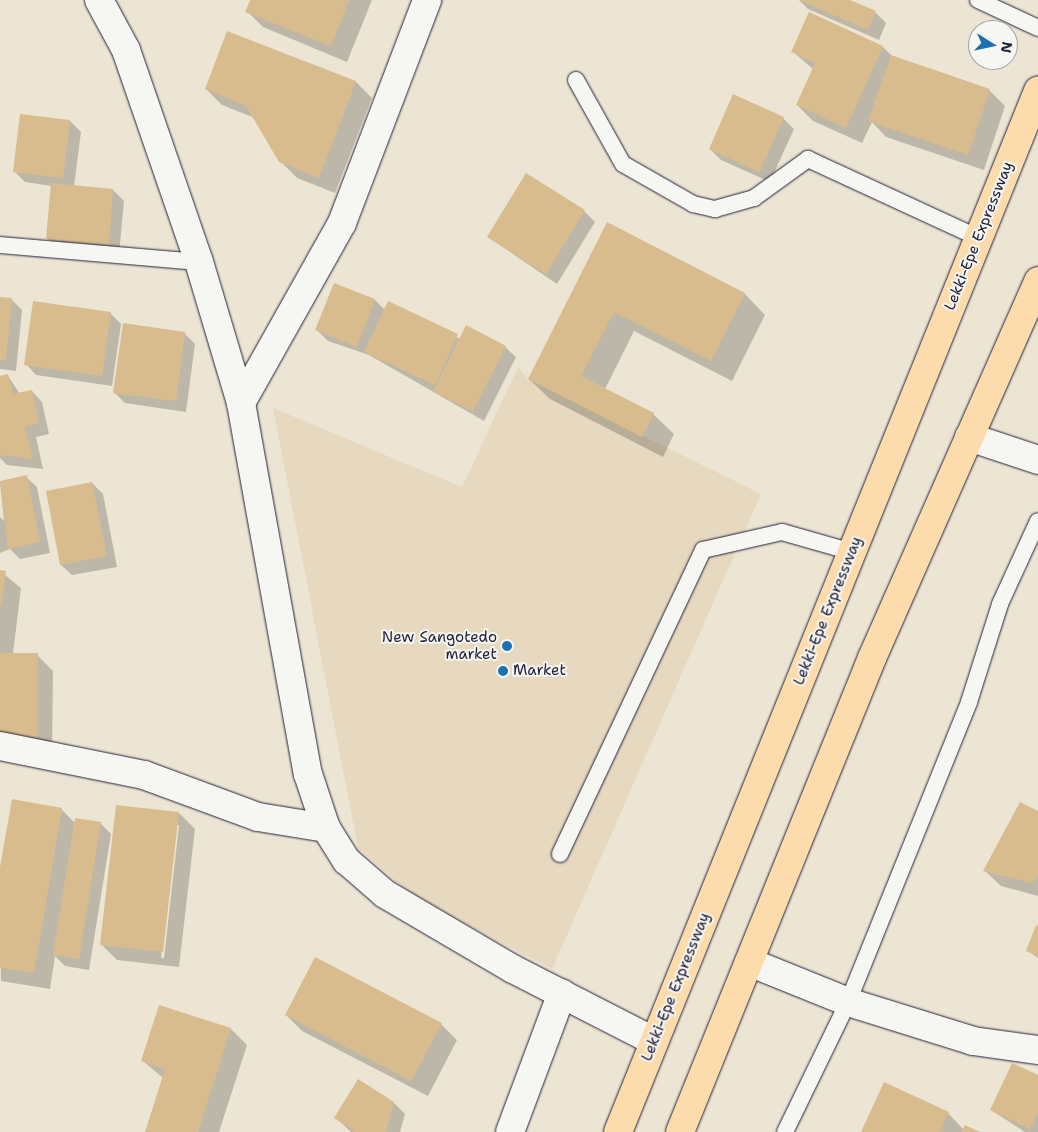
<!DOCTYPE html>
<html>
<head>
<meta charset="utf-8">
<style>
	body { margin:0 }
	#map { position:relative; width:1038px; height:1132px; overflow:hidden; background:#ede5d4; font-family:"Shantell Sans",sans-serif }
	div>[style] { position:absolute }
	.built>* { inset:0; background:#e7d9bf }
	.shadow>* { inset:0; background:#0003 }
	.building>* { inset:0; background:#d9bc8d }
	.roads { filter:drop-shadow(0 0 1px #22223b) drop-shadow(0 0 1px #22223b) }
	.service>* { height:16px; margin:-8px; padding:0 8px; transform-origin:8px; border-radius:8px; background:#f6f6f2 }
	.minor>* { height:28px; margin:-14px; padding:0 14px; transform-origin:14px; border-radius:14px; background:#f6f6f2 }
	.tertiary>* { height:28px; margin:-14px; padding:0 14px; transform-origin:14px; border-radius:14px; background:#f6f6f2 }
	.trunk>* { height:28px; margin:-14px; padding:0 14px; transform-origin:14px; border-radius:14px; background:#fcdcac }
	.dots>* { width:14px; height:14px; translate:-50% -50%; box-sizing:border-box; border:2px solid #f6f6f2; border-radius:50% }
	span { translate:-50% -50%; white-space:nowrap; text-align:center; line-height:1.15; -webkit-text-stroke:4px #f6f6f2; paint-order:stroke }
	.street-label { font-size:15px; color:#22223b }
	.poi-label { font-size:15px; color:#22223b }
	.right { translate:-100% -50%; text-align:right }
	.left { translate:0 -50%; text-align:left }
	.north { position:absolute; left:968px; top:20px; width:50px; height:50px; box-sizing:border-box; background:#f6f6f2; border:1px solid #a1a1a9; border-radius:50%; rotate:100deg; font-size:14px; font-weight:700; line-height:20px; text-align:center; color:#22223b }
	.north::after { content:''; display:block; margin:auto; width:18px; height:22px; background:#1f6fb2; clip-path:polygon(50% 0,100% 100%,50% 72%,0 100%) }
</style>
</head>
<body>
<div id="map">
	<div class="built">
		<i style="clip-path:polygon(518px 367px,528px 379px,761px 494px,552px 969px,417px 899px,358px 848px,273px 408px,462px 487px)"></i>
	</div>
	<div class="shadow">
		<i style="clip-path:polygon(251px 0,372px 0,347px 62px,263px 27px,247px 11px)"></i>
		<i style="clip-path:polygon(799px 0,847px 0,875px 12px,886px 23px,879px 40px,808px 9px)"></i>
		<i style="clip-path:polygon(810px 13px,883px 47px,893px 57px,989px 90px,1005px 106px,984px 170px,886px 137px,872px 122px,862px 143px,813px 121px,797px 105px,814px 70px,792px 51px)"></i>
		<i style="clip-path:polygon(228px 33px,356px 82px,372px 98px,335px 193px,297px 178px,280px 161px,255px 118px,222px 105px,206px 89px)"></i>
		<i style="clip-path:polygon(783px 118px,794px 129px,770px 182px,721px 160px,710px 149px)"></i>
		<i style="clip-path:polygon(70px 121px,81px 132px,74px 186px,113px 190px,124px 201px,119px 255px,59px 250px,48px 239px,52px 186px,25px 182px,14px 171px)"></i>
		<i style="clip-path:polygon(584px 211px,595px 222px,557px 284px,488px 237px)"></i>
		<i style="clip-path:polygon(607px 224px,745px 294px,765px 315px,732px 381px,634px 331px,605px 389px,653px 414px,674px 434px,663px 457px,550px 399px,529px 379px)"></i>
		<i style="clip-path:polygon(335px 285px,375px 300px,385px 310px,461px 339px,505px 347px,516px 357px,484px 421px,369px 355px,328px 341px,317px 330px)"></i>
		<i style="clip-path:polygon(0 298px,11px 299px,22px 310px,16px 371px,0 369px)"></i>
		<i style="clip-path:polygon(110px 313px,121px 324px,112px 386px,36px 375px,26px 364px)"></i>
		<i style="clip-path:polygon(184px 333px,195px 344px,186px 412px,125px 403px,114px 392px)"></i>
		<i style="clip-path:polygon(8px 376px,20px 394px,32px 391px,42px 402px,49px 434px,36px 437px,43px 469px,7px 465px,0 458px,0 378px)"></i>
		<i style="clip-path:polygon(26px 477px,37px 487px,50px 553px,20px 559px,10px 549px,0 553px,0 517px,4px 521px,0 482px)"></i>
		<i style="clip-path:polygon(92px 483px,103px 494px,117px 567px,72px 575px,61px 565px)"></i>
		<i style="clip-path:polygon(0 571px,21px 588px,13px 654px,37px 655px,53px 671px,52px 756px,0 756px)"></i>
		<i style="clip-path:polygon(61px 809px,75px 823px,100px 823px,111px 834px,89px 970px,65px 966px,55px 956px,50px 989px,1px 981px,0 875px)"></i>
		<i style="clip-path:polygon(1038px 812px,1038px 896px,1001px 886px,985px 871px)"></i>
		<i style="clip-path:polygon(evenodd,179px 813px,195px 829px,179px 967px,117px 960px,101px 944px,179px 813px,176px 825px,179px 825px,164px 958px,161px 958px,176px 825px)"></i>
		<i style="clip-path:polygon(1038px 927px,1038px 958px,1028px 951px)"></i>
		<i style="clip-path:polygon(160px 1006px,231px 1029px,247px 1045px,219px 1132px,146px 1132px,163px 1078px,143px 1061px)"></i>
		<i style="clip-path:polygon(286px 1015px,441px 1024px,457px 1040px,428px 1096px,302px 1031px)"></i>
		<i style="clip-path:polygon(1038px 1077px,1038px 1132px,1025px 1132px,991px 1110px)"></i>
		<i style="clip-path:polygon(394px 1103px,405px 1114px,400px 1132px,351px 1132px,336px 1118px)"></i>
		<i style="clip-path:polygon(948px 1113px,964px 1130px,977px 1132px,862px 1132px)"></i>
	</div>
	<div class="building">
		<i style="clip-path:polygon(250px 0,349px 0,331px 46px,245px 12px)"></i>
		<i style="clip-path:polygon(799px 0,850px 0,876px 11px,868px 30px)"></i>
		<i style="clip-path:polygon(809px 12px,883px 46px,846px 128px,796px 105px,815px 63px,791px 52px)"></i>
		<i style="clip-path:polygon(227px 31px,356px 81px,319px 178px,279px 162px,246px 106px,205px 89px)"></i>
		<i style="clip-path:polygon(891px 55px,990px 89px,968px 155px,868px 121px)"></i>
		<i style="clip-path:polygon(733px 94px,784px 117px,759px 172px,709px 149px)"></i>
		<i style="clip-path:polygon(20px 114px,70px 120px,63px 178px,13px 172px)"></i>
		<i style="clip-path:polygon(526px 173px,585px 210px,546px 274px,487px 237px)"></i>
		<i style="clip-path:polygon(51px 183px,113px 189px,109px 245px,46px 239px)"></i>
		<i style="clip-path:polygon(607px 222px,745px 293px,711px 361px,614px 312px,581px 376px,654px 413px,642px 437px,528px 379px)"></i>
		<i style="clip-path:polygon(334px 283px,375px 299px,357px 347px,315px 330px)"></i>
		<i style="clip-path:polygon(0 297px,12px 298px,6px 360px,0 360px)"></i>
		<i style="clip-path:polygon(33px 301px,111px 312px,102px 376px,24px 365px)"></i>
		<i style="clip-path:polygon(388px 301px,458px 334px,435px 385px,364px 352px)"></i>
		<i style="clip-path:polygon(123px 323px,185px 332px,176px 401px,113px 393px)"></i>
		<i style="clip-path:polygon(466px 325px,506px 346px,473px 411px,433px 392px)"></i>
		<i style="clip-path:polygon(8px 374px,13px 394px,32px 390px,39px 423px,25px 427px,33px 459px,0 455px,0 376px)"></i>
		<i style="clip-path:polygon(27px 475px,40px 542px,8px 549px,0 481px)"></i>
		<i style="clip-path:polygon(92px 482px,107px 556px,60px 565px,46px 491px)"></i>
		<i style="clip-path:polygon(0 570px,6px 571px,1px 606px,0 606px)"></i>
		<i style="clip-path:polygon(0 653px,38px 653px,37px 741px,0 740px)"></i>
		<i style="clip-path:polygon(12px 799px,62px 808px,34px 973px,0 968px,0 867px)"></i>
		<i style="clip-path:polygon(1020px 802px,1038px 811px,1038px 876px,1032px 883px,983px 871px)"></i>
		<i style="clip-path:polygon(116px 805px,179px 812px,163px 952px,100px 945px)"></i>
		<i style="clip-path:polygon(75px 818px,101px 822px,79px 959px,53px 955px)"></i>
		<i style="clip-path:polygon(1036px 925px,1038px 926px,1038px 956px,1026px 951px)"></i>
		<i style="clip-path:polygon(315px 957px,442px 1023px,411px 1081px,285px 1015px)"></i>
		<i style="clip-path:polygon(159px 1005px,231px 1028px,198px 1132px,145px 1132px,165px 1069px,141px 1061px)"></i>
		<i style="clip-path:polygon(1012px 1063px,1038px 1075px,1038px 1112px,1030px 1129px,990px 1110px)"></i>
		<i style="clip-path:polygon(358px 1079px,394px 1102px,386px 1132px,356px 1132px,334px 1118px)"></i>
		<i style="clip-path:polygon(884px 1082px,949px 1112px,940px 1132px,861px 1132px)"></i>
		<i style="clip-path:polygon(965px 1125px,980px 1132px,962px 1132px)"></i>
	</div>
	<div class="roads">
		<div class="service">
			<i style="left:978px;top:0;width:66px;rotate:25deg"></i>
			<i style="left:576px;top:80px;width:96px;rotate:60.8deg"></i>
			<i style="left:623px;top:164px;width:81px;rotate:29.7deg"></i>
			<i style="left:693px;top:204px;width:23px;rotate:13deg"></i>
			<i style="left:715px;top:209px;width:41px;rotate:-15.8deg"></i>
			<i style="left:754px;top:198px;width:67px;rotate:-35.8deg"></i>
			<i style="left:808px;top:159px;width:188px;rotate:24.8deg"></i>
			<i style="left:0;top:245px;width:200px;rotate:4.9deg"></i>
			<i style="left:560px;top:854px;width:336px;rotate:-64.8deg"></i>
			<i style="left:703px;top:550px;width:81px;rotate:-12.8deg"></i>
			<i style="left:782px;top:532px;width:73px;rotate:15.9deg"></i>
			<i style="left:785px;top:1132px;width:144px;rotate:-64.1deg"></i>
			<i style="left:848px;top:1002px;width:323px;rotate:-68deg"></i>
			<i style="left:969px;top:702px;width:103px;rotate:-72.4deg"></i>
			<i style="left:1000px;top:604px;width:91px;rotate:-65.4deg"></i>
		</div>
		<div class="minor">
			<i style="left:241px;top:403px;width:206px;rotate:-60.7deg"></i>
			<i style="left:342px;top:223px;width:239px;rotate:-69.1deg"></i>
			<i style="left:969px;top:437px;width:73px;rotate:18.4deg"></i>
			<i style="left:0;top:746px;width:147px;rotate:11.4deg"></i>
			<i style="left:144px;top:775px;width:121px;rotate:20.2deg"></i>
			<i style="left:258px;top:817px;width:69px;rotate:9.2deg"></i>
			<i style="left:749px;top:962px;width:107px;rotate:22deg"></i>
			<i style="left:848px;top:1002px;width:131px;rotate:17.3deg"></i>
			<i style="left:973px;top:1041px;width:66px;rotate:7.9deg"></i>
			<i style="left:510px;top:1132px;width:148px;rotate:-69.5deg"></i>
		</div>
		<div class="tertiary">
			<i style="left:99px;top:0;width:57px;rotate:61.6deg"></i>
			<i style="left:126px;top:50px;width:224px;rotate:71deg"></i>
			<i style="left:199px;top:262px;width:147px;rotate:73.4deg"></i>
			<i style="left:241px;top:403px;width:377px;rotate:79.8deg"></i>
			<i style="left:308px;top:774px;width:57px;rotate:71.6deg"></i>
			<i style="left:326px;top:828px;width:39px;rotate:58deg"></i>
			<i style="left:347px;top:861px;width:50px;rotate:41deg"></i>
			<i style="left:385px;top:894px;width:148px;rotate:30.4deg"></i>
			<i style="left:513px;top:969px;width:158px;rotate:27.1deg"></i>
		</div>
		<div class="trunk">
			<i style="left:618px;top:1132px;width:1123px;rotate:-68.03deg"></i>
			<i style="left:680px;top:1132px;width:511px;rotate:-67.95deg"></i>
			<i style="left:872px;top:658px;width:412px;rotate:-66.2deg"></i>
		</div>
	</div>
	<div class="dots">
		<i style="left:507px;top:646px;background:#1f6fb2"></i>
		<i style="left:503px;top:671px;background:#1f6fb2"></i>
	</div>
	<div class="street-label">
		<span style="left:979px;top:236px;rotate:-68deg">Lekki-Epe Expressway</span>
		<span style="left:828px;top:611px;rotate:-68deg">Lekki-Epe Expressway</span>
		<span style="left:676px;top:987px;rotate:-68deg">Lekki-Epe Expressway</span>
	</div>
	<div class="poi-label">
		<span class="right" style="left:497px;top:646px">New Sangotedo<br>market</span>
		<span class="left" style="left:513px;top:671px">Market</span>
	</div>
	<div class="north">N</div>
</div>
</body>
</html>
